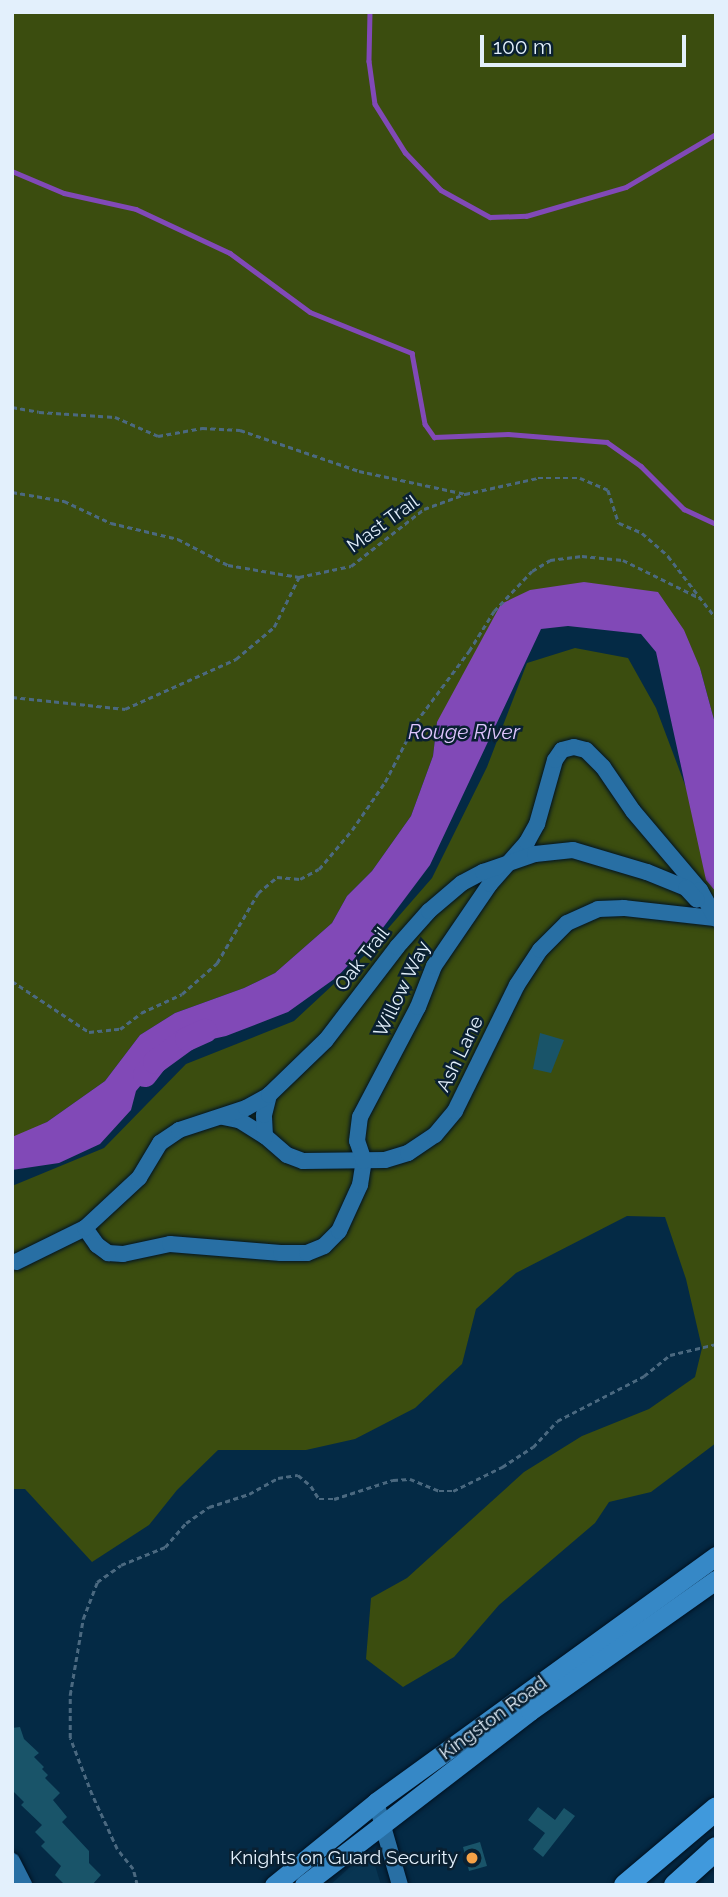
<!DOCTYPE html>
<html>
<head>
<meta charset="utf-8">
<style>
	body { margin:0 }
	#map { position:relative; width:728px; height:1897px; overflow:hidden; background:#042a45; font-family:Raleway,sans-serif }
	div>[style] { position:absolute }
	.built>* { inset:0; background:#083552 }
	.green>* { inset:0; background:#3b4d0f }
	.water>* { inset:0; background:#8149b7 }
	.stream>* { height:4.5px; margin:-2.25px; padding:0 2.25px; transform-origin:2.25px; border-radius:2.25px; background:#8149b7 }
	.river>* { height:24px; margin:-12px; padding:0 12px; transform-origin:12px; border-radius:12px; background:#8149b7 }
	.building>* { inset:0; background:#195469 }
	.path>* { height:2.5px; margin-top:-1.25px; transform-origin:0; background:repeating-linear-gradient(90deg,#4b6980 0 5px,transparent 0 8.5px) }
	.roads { filter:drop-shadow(0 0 2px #001222) drop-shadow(0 0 2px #001222) }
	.minor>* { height:16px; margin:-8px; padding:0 8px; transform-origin:8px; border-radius:8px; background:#286fa4 }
	.major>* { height:19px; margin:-9.5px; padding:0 9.5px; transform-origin:9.5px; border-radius:9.5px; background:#3688c6 }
	.highway>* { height:23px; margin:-11.5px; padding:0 11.5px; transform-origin:11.5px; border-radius:11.5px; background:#4099dc }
	.dots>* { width:19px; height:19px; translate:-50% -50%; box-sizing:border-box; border:4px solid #0a2031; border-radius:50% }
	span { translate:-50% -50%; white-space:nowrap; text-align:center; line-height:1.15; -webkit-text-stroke:5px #0a2031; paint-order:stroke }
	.street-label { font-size:19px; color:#e3f0fc }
	.poi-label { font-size:19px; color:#e3f0fc }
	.right { translate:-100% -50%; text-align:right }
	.water-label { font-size:21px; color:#dec5fd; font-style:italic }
	.frame { position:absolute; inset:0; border:14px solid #e3f0fc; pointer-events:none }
	.scale { position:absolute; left:480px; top:35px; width:206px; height:32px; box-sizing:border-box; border:4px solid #e3f0fc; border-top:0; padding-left:9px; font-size:21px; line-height:24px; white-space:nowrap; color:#e3f0fc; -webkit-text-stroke:5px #0a2031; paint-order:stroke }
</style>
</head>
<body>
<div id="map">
	<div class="built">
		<i style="clip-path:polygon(370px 1849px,381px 1885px,330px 1885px)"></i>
	</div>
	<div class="green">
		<i style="clip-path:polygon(12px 12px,716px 12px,716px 727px,700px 668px,584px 582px,437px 722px,433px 756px,411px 816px,372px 871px,347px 896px,332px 923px,275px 973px,244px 988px,175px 1013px,140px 1035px,105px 1081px,47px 1122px,17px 1137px,12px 1137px)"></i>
		<i style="clip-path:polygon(575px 648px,628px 658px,656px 708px,716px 867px,716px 1443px,651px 1492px,609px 1502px,595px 1523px,499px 1605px,454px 1657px,403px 1687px,366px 1659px,371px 1598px,407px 1578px,524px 1472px,582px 1436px,649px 1409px,695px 1377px,702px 1348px,686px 1279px,665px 1217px,627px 1216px,516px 1273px,476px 1309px,462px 1364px,415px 1408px,355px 1439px,306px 1450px,218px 1450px,177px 1490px,149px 1525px,92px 1562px,25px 1489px,12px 1489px,12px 1186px,104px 1148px,186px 1064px,294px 1021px,364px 956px,432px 878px,487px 767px,527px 663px)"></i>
	</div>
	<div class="water">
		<i style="clip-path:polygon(584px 582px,658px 592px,684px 630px,700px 668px,716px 727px,716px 892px,706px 880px,656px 652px,641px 634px,568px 626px,541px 629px,430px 865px,379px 933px,337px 977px,288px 1012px,226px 1036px,172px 1048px,136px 1091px,131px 1110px,100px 1144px,59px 1163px,12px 1170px,12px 1137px,47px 1122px,105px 1081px,140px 1035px,175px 1013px,244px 988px,275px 973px,332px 923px,347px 896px,372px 871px,411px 816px,433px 756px,437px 722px,501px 604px,530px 590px)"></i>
	</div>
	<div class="stream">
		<i style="left:370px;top:12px;width:49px;rotate:91.2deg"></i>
		<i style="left:369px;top:61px;width:43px;rotate:82.1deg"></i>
		<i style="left:375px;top:104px;width:57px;rotate:58deg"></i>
		<i style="left:405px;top:152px;width:52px;rotate:46.5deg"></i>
		<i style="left:441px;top:190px;width:56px;rotate:28.9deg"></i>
		<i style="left:490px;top:217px;width:36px;rotate:-2deg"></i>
		<i style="left:526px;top:216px;width:104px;rotate:-16.2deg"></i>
		<i style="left:626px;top:187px;width:104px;rotate:-30.5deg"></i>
		<i style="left:12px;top:171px;width:56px;rotate:22.9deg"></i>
		<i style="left:64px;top:193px;width:74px;rotate:12.5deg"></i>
		<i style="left:136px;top:209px;width:104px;rotate:25.1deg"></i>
		<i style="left:230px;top:253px;width:99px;rotate:36.4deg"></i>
		<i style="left:310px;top:312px;width:110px;rotate:21.9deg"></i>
		<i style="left:412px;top:353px;width:72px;rotate:79.6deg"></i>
		<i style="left:425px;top:424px;width:16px;rotate:55deg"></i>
		<i style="left:434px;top:437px;width:74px;rotate:-2.3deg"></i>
		<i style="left:508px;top:434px;width:99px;rotate:4.6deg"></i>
		<i style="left:607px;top:442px;width:42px;rotate:35.2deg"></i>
		<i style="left:641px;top:466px;width:61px;rotate:45deg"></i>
		<i style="left:684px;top:509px;width:35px;rotate:25deg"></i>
	</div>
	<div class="river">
		<i style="left:145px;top:1075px;width:16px;rotate:-52deg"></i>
		<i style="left:155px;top:1062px;width:39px;rotate:-36deg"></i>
		<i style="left:187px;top:1039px;width:20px;rotate:-24deg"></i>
	</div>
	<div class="building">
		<i style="clip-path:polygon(540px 1033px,564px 1040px,551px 1073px,533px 1069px)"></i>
		<i style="clip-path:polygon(20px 1727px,24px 1739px,39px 1753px,34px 1757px,44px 1767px,42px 1769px,48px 1775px,45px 1778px,60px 1793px,53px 1800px,67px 1817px,62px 1822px,89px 1851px,89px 1863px,101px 1875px,92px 1885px,65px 1885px,55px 1875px,61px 1866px,41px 1846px,45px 1842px,35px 1832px,42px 1825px,21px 1805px,24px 1802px,12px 1790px,12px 1728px)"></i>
		<i style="clip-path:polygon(538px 1807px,555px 1820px,564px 1808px,575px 1816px,543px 1857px,533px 1849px,545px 1833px,528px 1820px)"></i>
		<i style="clip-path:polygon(480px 1842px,487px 1866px,469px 1871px,463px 1847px)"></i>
	</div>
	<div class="path">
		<i style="left:12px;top:407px;width:27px;rotate:10deg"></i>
		<i style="left:39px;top:412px;width:76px;rotate:3.8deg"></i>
		<i style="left:115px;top:417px;width:47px;rotate:23.8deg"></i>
		<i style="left:158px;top:436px;width:45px;rotate:-10.3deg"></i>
		<i style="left:202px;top:428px;width:38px;rotate:3deg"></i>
		<i style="left:240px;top:430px;width:126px;rotate:19deg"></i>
		<i style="left:359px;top:471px;width:108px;rotate:12.2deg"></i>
		<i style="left:12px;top:492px;width:53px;rotate:9.8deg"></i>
		<i style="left:64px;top:501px;width:52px;rotate:25.1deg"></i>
		<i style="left:111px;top:523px;width:69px;rotate:13.4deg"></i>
		<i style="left:178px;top:539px;width:56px;rotate:27.5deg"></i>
		<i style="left:228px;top:565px;width:72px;rotate:9.6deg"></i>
		<i style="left:299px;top:577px;width:53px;rotate:-11.9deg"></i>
		<i style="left:351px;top:566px;width:93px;rotate:-38deg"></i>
		<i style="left:424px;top:509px;width:44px;rotate:-20.1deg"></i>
		<i style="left:465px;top:494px;width:75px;rotate:-12.4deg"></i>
		<i style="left:538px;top:478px;width:42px"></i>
		<i style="left:580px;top:478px;width:30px;rotate:23deg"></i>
		<i style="left:608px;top:490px;width:35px;rotate:72deg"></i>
		<i style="left:619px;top:523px;width:25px;rotate:23deg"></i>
		<i style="left:642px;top:533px;width:35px;rotate:41deg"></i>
		<i style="left:668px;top:556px;width:78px;rotate:52.3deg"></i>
		<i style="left:12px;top:697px;width:114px;rotate:6.1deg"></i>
		<i style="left:125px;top:709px;width:122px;rotate:-24.2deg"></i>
		<i style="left:236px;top:659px;width:50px;rotate:-40.1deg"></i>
		<i style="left:274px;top:627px;width:56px;rotate:-63.4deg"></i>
		<i style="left:12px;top:981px;width:92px;rotate:33.5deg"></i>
		<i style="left:89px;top:1032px;width:31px;rotate:-6deg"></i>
		<i style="left:120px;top:1029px;width:26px;rotate:-37deg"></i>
		<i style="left:141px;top:1013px;width:45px;rotate:-24.9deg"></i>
		<i style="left:182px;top:994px;width:47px;rotate:-41.5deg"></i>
		<i style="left:217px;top:963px;width:81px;rotate:-59.6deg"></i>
		<i style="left:258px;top:893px;width:25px;rotate:-40deg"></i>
		<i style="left:277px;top:877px;width:23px;rotate:5deg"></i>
		<i style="left:300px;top:879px;width:21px;rotate:-28deg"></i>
		<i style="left:319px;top:869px;width:51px;rotate:-49.8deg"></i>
		<i style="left:352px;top:830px;width:58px;rotate:-55.5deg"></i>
		<i style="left:385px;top:782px;width:68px;rotate:-62.7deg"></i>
		<i style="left:416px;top:722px;width:89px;rotate:-53.3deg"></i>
		<i style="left:469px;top:651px;width:47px;rotate:-58deg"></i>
		<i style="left:494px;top:611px;width:55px;rotate:-46.5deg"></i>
		<i style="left:532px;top:571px;width:21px;rotate:-31deg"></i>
		<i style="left:550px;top:560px;width:32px;rotate:-7deg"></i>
		<i style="left:582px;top:556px;width:41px;rotate:5.6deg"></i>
		<i style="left:623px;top:560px;width:86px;rotate:26.3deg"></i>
		<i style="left:137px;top:1885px;width:16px;rotate:-104deg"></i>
		<i style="left:133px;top:1869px;width:26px;rotate:-129deg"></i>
		<i style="left:117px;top:1849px;width:60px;rotate:-114.8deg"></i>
		<i style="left:92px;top:1795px;width:61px;rotate:-111.1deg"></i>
		<i style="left:70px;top:1738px;width:43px;rotate:-90deg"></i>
		<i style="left:70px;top:1695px;width:77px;rotate:-80.3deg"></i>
		<i style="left:83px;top:1619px;width:40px;rotate:-69deg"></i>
		<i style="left:97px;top:1582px;width:29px;rotate:-35deg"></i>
		<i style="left:121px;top:1565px;width:48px;rotate:-22.2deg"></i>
		<i style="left:165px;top:1547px;width:32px;rotate:-49deg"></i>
		<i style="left:186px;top:1523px;width:28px;rotate:-35deg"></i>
		<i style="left:209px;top:1507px;width:42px;rotate:-18deg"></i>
		<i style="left:249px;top:1494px;width:33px;rotate:-29deg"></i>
		<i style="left:278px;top:1478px;width:20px;rotate:-9deg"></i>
		<i style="left:298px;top:1475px;width:17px;rotate:40deg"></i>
		<i style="left:311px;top:1486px;width:15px;rotate:58deg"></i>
		<i style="left:319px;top:1499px;width:15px"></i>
		<i style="left:334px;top:1499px;width:62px;rotate:-17.9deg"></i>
		<i style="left:393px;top:1480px;width:17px;rotate:-3deg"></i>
		<i style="left:410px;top:1479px;width:31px;rotate:22deg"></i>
		<i style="left:439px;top:1491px;width:14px"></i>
		<i style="left:453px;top:1491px;width:55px;rotate:-26.1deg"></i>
		<i style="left:502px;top:1467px;width:37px;rotate:-33deg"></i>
		<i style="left:533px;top:1447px;width:35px;rotate:-47deg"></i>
		<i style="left:557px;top:1421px;width:98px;rotate:-27.3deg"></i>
		<i style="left:644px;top:1376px;width:33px;rotate:-39deg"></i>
		<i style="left:670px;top:1355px;width:47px;rotate:-13.4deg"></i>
	</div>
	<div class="roads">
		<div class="minor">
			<i style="left:223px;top:1117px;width:16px;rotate:11deg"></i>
			<i style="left:239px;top:1120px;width:31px;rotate:32deg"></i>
			<i style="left:265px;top:1136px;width:29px;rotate:41deg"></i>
			<i style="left:287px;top:1155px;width:17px;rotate:21deg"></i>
			<i style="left:303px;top:1161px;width:82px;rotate:-0.7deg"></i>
			<i style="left:385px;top:1160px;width:24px;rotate:-17deg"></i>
			<i style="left:408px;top:1153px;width:32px;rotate:-34deg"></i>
			<i style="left:435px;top:1135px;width:31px;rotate:-50deg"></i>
			<i style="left:455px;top:1111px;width:140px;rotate:-63.8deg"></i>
			<i style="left:517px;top:985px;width:42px;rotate:-56.7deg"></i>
			<i style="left:540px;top:950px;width:38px;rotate:-45deg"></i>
			<i style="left:567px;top:923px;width:34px;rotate:-24deg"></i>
			<i style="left:598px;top:909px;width:26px;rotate:-2deg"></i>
			<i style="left:624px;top:908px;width:90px;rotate:6.4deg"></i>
			<i style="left:265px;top:1136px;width:21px;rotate:-93deg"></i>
			<i style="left:264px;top:1115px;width:21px;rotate:-76deg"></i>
			<i style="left:85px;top:1228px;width:21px;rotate:55deg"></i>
			<i style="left:97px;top:1245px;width:14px;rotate:36deg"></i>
			<i style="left:108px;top:1253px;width:15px;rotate:4deg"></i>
			<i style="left:123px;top:1254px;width:48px;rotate:-12deg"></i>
			<i style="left:170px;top:1244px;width:111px;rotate:4.6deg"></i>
			<i style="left:281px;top:1253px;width:26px"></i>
			<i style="left:307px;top:1253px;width:18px;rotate:-22deg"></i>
			<i style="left:324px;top:1246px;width:21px;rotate:-45deg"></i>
			<i style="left:339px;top:1231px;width:51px;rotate:-65.5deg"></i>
			<i style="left:360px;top:1185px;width:24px;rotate:-81deg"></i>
			<i style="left:364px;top:1161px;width:21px;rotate:-109deg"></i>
			<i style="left:357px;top:1141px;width:24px;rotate:-83deg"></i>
			<i style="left:360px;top:1117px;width:124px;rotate:-62.2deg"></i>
			<i style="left:418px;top:1007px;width:44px;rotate:-68.7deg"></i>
			<i style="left:434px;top:966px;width:99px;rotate:-55.7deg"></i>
			<i style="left:490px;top:884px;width:56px;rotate:-48.6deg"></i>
			<i style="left:527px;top:842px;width:21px;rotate:-61deg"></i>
			<i style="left:537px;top:824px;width:66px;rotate:-74.3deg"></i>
			<i style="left:555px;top:760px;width:12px;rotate:-55deg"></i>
			<i style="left:562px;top:750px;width:12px;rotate:-14deg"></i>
			<i style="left:574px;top:747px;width:12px;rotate:14deg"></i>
			<i style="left:586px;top:750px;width:24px;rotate:45deg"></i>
			<i style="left:603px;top:767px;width:53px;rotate:55.7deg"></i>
			<i style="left:633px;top:811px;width:104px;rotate:49.7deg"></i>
			<i style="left:700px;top:890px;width:33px;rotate:61deg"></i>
			<i style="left:16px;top:1262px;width:77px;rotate:-26.2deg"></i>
			<i style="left:85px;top:1228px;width:74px;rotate:-42.8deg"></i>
			<i style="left:139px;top:1178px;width:41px;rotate:-59deg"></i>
			<i style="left:160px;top:1143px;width:23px;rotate:-34deg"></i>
			<i style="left:179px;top:1130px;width:71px;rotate:-18.2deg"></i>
			<i style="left:246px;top:1108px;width:26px;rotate:-29deg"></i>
			<i style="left:269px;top:1095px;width:79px;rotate:-44deg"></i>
			<i style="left:326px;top:1040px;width:117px;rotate:-52.6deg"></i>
			<i style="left:397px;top:947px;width:48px;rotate:-48.4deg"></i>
			<i style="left:429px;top:911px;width:43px;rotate:-40.3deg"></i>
			<i style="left:462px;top:883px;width:24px;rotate:-28deg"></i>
			<i style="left:483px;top:872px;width:55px;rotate:-19.1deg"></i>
			<i style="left:535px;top:854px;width:38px;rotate:-6deg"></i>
			<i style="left:573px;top:850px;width:77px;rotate:16.6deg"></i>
			<i style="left:647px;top:872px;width:42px;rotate:22.3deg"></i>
			<i style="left:686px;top:888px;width:16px;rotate:47deg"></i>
			<i style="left:376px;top:1802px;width:86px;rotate:73.9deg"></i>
			<i style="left:12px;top:1861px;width:27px;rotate:63deg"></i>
		</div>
		<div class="major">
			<i style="left:274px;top:1885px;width:132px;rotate:-39.1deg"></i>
			<i style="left:376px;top:1802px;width:420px;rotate:-35.9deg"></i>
			<i style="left:304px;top:1885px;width:285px;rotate:-37.6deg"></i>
			<i style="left:530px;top:1711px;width:228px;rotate:-35.2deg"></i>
		</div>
		<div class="highway">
			<i style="left:625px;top:1885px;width:119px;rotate:-40.2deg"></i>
			<i style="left:675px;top:1885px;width:55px;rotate:-42.1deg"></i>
		</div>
	</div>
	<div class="dots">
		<i style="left:472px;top:1858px;background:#f6a247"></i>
	</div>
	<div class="street-label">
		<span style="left:383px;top:524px;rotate:-36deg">Mast Trail</span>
		<span style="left:362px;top:959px;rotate:-52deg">Oak Trail</span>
		<span style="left:402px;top:989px;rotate:-64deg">Willow Way</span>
		<span style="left:460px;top:1054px;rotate:-64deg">Ash Lane</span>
		<span style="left:493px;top:1718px;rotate:-36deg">Kingston Road</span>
	</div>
	<div class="poi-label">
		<span class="right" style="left:458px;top:1858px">Knights on Guard Security</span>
	</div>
	<div class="water-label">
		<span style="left:464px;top:732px">Rouge River</span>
	</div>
	<div class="frame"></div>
	<div class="scale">100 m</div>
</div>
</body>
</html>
